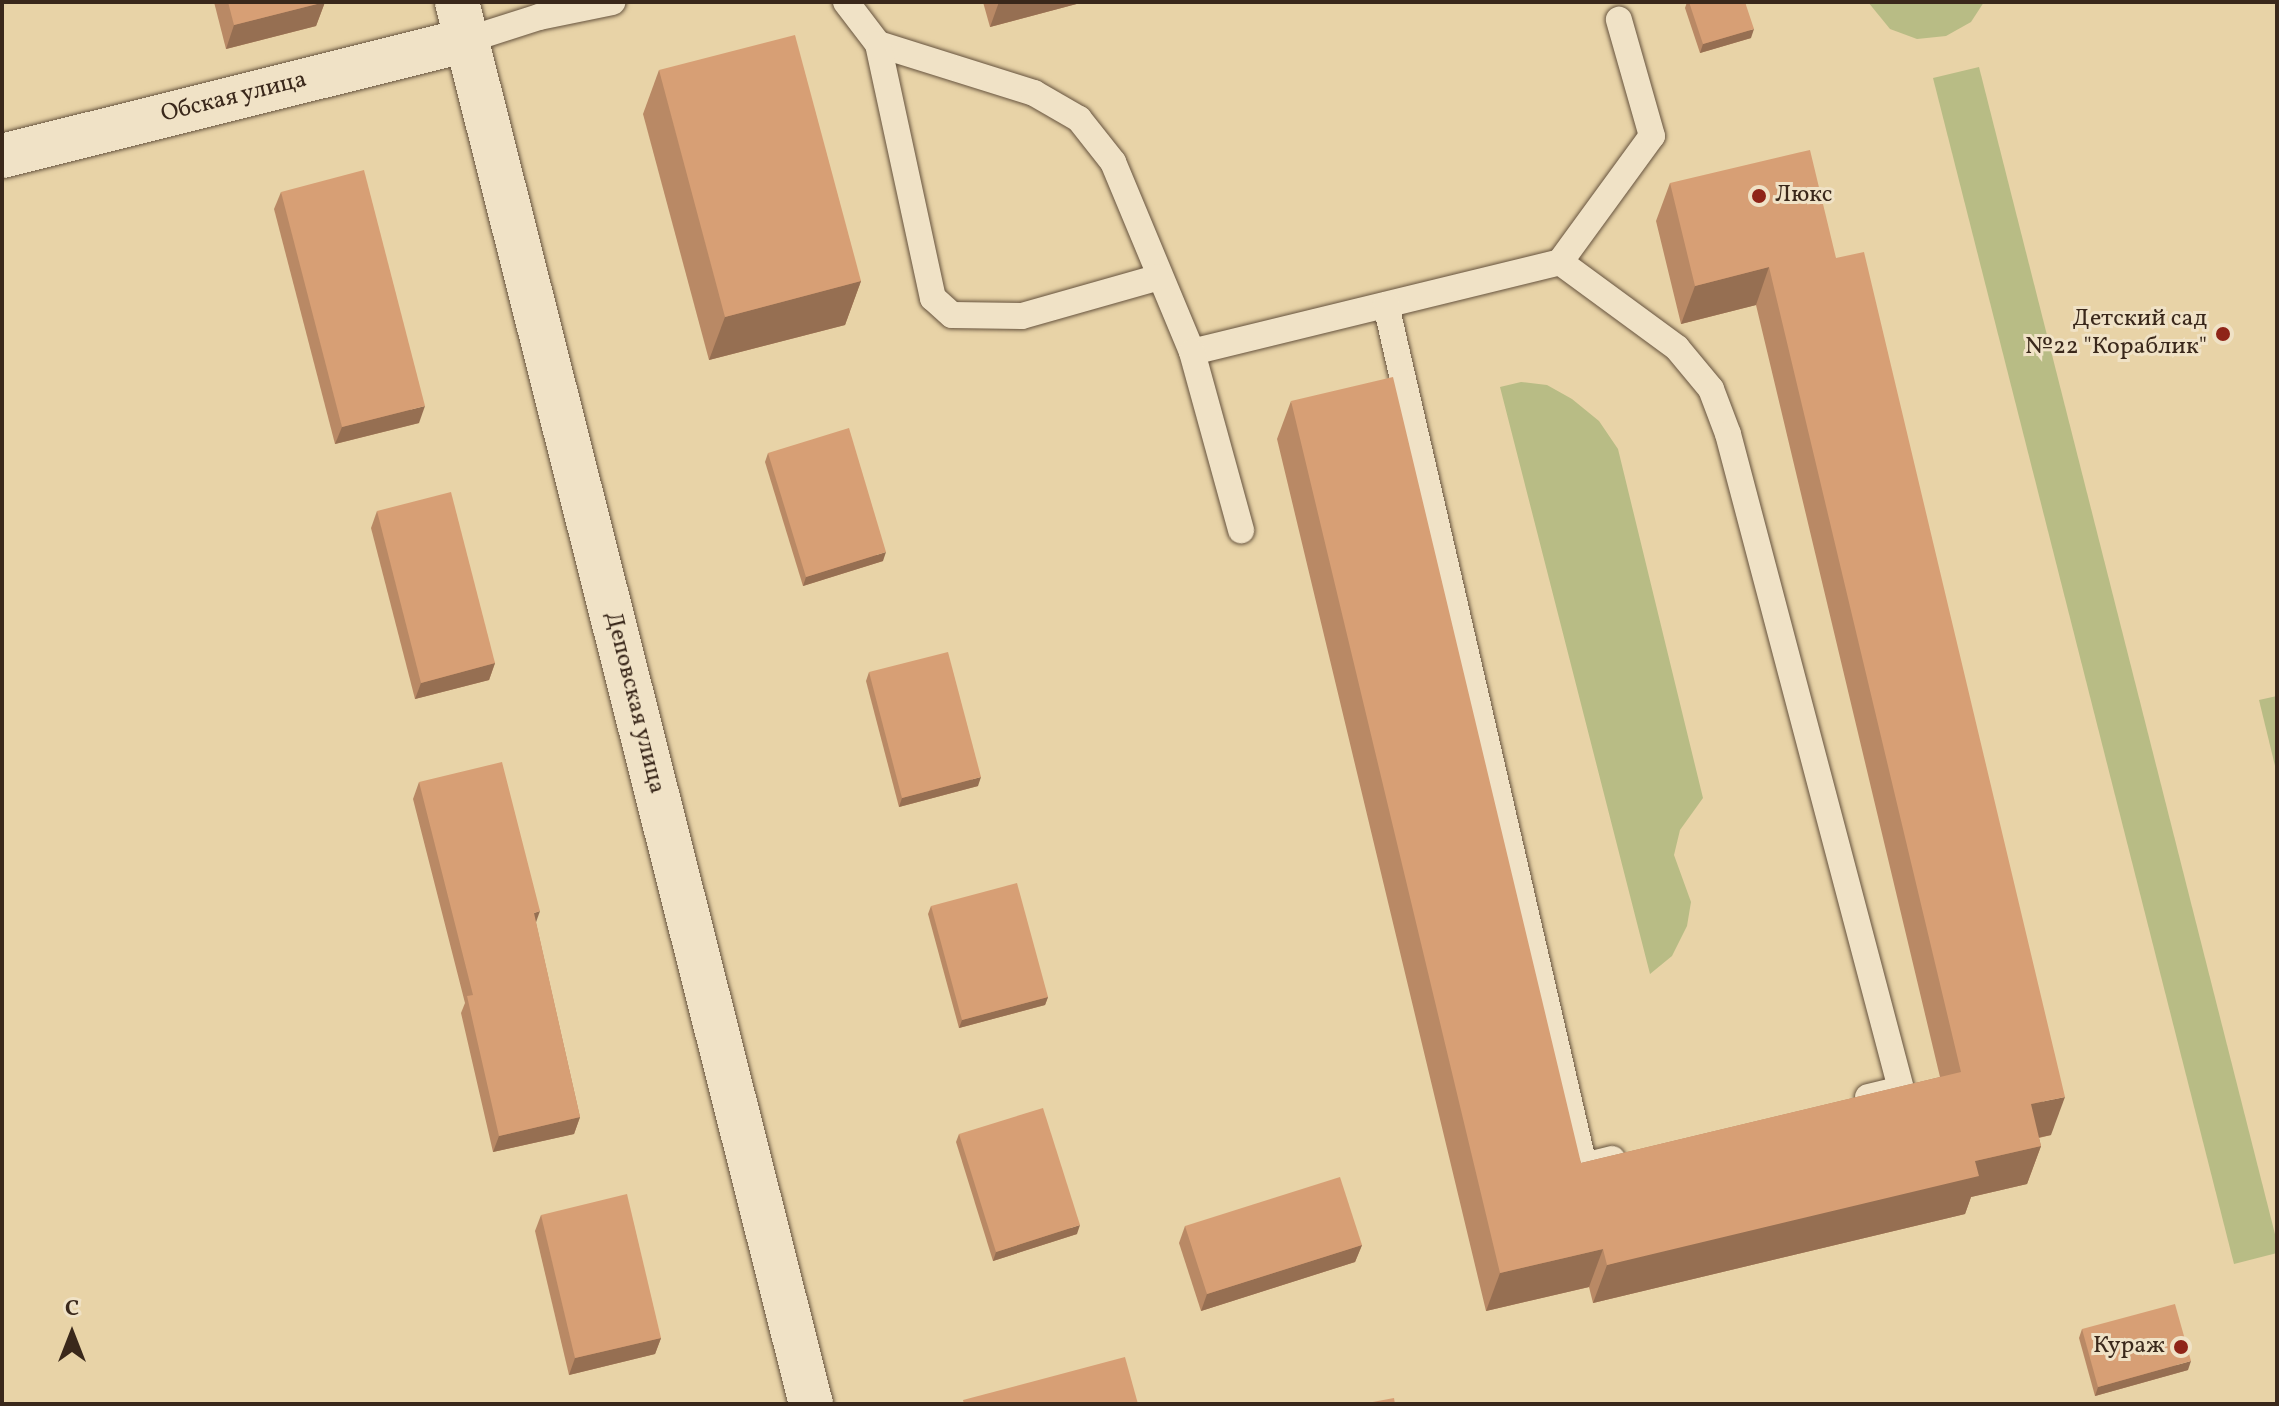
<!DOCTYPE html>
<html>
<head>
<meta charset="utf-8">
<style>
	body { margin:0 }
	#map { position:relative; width:2279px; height:1406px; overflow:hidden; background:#e8d3a7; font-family:Vollkorn,serif }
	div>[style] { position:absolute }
	.green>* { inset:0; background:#b8bc85 }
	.roads { filter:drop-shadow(0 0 2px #66533e) drop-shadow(0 0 2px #66533e) }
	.service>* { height:26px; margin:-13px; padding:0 13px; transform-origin:13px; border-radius:13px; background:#f0e2c6 }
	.minor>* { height:44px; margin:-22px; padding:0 22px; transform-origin:22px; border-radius:22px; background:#f0e2c6 }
	.tertiary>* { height:44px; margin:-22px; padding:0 22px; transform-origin:22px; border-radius:22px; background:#f0e2c6 }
	.wall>* { inset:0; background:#b98965 }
	.shaded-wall>* { inset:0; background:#966f52 }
	.building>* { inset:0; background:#d79f75 }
	.dots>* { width:22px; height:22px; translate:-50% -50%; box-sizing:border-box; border:4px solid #f0e2c6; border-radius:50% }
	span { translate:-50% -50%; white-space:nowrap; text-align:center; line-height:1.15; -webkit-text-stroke:6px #f0e2c6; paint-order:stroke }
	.street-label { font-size:24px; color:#3a281b }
	.poi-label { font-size:24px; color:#3a281b }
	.left { translate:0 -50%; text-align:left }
	.right { translate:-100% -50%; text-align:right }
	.frame { position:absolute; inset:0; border:4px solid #3a281b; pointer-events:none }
	.north { position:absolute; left:32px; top:1294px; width:80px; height:80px; -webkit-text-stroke:6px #f0e2c6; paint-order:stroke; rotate:0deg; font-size:22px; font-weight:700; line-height:32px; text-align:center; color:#3a281b }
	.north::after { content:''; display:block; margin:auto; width:28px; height:36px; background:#3a281b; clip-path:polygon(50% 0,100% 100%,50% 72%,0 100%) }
</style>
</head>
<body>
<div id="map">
	<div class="green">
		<i style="clip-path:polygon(1868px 2px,1984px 2px,1971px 22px,1946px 36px,1917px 39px,1890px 29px)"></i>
		<i style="clip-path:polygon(1979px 67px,2277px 1242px,2277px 1253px,2234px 1264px,1933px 78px)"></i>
		<i style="clip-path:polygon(1521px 382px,1547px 385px,1572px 399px,1599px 421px,1618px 449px,1703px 798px,1680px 830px,1674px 855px,1691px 902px,1687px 926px,1672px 956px,1650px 974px,1500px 387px)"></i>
		<i style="clip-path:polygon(2277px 696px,2277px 774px,2259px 700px)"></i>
	</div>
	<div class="roads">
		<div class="service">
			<i style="left:846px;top:2px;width:53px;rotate:52.7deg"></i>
			<i style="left:878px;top:44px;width:164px;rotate:17.4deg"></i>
			<i style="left:1034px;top:93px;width:52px;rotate:30deg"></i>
			<i style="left:1079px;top:119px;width:55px;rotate:51.7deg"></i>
			<i style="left:1113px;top:162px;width:206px;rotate:67.4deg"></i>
			<i style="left:1192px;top:352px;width:379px;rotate:-13.7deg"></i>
			<i style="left:1560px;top:262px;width:145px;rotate:36.3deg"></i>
			<i style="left:1677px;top:348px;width:53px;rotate:50.3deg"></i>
			<i style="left:1711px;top:389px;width:48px;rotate:69.3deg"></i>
			<i style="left:1728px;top:434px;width:677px;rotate:75.2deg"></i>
			<i style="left:1901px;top:1089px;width:34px;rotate:166deg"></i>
			<i style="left:467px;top:40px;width:76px;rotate:-17.7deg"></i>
			<i style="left:539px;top:17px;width:75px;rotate:-11.6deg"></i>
			<i style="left:878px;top:44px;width:260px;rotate:77.8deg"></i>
			<i style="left:933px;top:298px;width:25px;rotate:42deg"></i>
			<i style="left:952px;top:315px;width:70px;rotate:0.8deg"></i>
			<i style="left:1022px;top:316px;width:143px;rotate:-15.8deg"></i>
			<i style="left:1560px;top:262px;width:156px;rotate:-53.9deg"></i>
			<i style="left:1652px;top:136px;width:121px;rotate:-105.9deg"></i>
			<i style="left:1386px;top:305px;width:883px;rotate:77.05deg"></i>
			<i style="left:1584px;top:1166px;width:29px;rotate:-14deg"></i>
			<i style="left:1192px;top:352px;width:185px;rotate:74.6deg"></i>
		</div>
		<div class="minor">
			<i style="left:2px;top:156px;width:479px;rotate:-14deg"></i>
		</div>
		<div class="tertiary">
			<i style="left:457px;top:2px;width:1446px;rotate:75.83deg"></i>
		</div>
	</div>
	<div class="wall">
		<i style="clip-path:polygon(214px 2px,325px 2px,316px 26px,226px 49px)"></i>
		<i style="clip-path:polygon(983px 2px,1084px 2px,990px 27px)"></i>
		<i style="clip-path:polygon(1687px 2px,1745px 2px,1751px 38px,1700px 53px,1685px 8px)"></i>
		<i style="clip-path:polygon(659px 70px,861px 281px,845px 325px,709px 360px,643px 114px)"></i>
		<i style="clip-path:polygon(1670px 183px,1836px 258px,2051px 1135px,2039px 1138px,2041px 1146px,2027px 1184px,1971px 1197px,1965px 1214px,1593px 1303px,1589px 1287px,1486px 1311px,1277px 439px,1291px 401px,1581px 1163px,1940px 1077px,1756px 305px,1681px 324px,1656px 221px)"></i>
		<i style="clip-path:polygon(281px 192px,419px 423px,335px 444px,274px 209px)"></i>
		<i style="clip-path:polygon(768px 453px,883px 561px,803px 586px,765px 462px)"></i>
		<i style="clip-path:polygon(377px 511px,495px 663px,489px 680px,415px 699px,371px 528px)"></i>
		<i style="clip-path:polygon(869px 672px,978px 786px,899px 807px,866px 681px)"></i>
		<i style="clip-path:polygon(419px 782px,536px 923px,580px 1117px,574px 1134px,493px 1152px,461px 1013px,465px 1003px,413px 799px)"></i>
		<i style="clip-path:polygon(931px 906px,1048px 997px,1045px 1005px,959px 1028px,928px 914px)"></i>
		<i style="clip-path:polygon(959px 1134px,1077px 1234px,993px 1261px,956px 1142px)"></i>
		<i style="clip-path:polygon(541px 1215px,661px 1338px,655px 1354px,569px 1375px,535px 1231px)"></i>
		<i style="clip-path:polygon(1185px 1226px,1362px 1245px,1355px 1262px,1201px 1311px,1179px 1243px)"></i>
		<i style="clip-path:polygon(2082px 1329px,2188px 1370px,2095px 1396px,2079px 1338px)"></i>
	</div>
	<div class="shaded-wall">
		<i style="clip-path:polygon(325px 2px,316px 26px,226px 49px,234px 25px)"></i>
		<i style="clip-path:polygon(999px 2px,1084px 2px,990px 27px)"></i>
		<i style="clip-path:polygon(1754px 29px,1751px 38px,1700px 53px,1703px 44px)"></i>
		<i style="clip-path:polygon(1769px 267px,1756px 305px,1681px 324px,1695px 286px)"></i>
		<i style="clip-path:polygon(861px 281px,845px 325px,709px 360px,725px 317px)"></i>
		<i style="clip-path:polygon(425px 406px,419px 423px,335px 444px,342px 427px)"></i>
		<i style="clip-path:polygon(886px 552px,883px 561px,803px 586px,806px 577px)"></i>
		<i style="clip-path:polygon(495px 663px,489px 680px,415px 699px,421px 683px)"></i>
		<i style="clip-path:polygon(981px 777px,978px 786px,899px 807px,902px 798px)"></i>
		<i style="clip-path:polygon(540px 911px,534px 928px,534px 913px)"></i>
		<i style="clip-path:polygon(1048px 997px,1045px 1005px,959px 1028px,962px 1020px)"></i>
		<i style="clip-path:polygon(2065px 1097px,2051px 1135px,2017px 1142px,2031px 1104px)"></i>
		<i style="clip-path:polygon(580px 1117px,574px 1134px,493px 1152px,499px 1136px)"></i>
		<i style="clip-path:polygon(2041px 1146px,2027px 1184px,1971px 1197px,1965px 1214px,1593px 1303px,1607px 1265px,1975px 1161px)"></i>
		<i style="clip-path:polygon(1080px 1225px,1077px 1234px,993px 1261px,996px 1252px)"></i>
		<i style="clip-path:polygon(1362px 1245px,1355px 1262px,1201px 1311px,1207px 1294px)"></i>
		<i style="clip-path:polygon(1603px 1249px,1589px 1287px,1486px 1311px,1500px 1273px)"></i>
		<i style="clip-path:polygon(661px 1338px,655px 1354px,569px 1375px,575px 1358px)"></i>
		<i style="clip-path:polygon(2191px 1361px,2188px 1370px,2095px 1396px,2098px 1387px)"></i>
	</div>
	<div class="building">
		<i style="clip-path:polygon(228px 2px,325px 2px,234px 25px)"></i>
		<i style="clip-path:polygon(1689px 2px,1745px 2px,1754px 29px,1703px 44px)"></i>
		<i style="clip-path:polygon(795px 35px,861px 281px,725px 317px,659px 70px)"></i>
		<i style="clip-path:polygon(1810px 150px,1836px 258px,1864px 252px,2065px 1097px,2031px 1104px,2041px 1146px,1975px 1161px,1979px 1176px,1607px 1265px,1603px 1249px,1500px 1273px,1291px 401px,1393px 377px,1581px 1163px,1961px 1072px,1769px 267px,1695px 286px,1670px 183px)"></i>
		<i style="clip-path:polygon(364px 170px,425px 406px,342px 427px,281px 192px)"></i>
		<i style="clip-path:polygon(849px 428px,886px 552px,806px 577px,768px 453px)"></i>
		<i style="clip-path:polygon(451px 492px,495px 663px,421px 683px,377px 511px)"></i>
		<i style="clip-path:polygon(948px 652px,981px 777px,902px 798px,869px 672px)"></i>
		<i style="clip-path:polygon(502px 762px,540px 911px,534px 913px,580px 1117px,499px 1136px,467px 996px,473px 995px,419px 782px)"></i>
		<i style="clip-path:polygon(1017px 883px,1048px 997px,962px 1020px,931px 906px)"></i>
		<i style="clip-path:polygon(1043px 1108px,1080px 1225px,996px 1252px,959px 1134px)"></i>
		<i style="clip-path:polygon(1340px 1177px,1362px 1245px,1207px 1294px,1185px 1226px)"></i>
		<i style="clip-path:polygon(627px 1194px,661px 1338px,575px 1358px,541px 1215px)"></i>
		<i style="clip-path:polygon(2175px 1304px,2191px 1361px,2098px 1387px,2082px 1329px)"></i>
		<i style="clip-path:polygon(1125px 1357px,1138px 1404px,964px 1404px,963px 1400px)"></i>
		<i style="clip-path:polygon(1394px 1398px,1395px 1404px,1362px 1404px)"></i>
	</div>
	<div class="dots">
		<i style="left:1759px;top:196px;background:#8f2418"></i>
		<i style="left:2223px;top:334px;background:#8f2418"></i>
		<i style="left:2181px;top:1347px;background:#8f2418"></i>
	</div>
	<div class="street-label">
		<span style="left:234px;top:98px;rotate:-14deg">Обская улица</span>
		<span style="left:634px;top:703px;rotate:76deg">Деповская улица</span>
	</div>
	<div class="poi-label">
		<span class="left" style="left:1775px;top:196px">Люкс</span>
		<span class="right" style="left:2207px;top:334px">Детский сад<br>№22 "Кораблик"</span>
		<span class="right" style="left:2165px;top:1347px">Кураж</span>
	</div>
	<div class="frame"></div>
	<div class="north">С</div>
</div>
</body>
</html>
